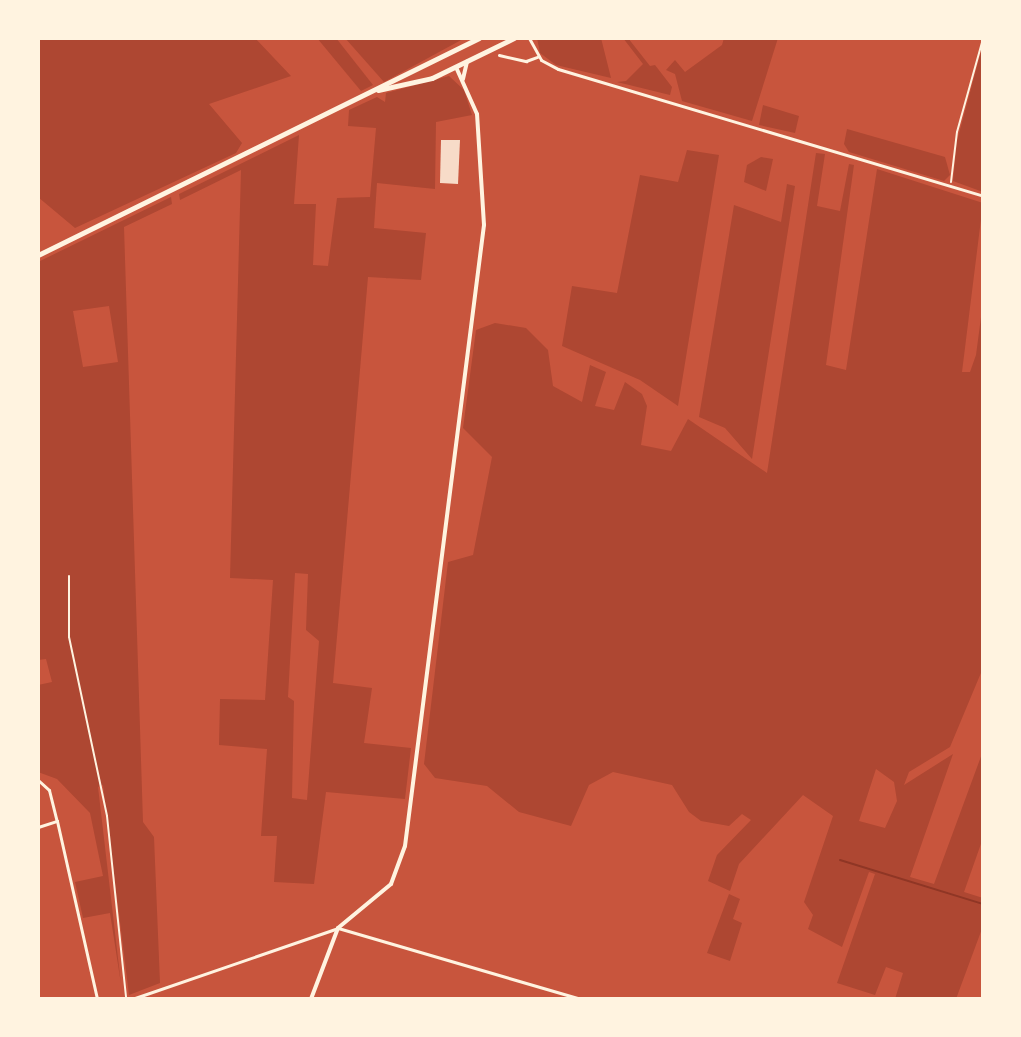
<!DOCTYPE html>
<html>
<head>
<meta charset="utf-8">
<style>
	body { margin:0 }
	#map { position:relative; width:1021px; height:1037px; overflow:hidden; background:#c8553d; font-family:"Fira Sans",sans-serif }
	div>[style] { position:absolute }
	.green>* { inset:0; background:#ae4732 }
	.stream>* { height:2px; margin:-1px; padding:0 1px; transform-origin:1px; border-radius:1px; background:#8f3625 }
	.building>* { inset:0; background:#f7dbc8 }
	.path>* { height:2px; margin:-1px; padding:0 1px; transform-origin:1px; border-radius:1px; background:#fff3e0 }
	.minor>* { height:3px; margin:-1.5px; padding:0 1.5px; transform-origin:1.5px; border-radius:1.5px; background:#fff3e0 }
	.tertiary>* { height:4px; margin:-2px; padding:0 2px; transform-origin:2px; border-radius:2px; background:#fff3e0 }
	.secondary>* { height:5px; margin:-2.5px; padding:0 2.5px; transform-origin:2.5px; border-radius:2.5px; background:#fff3e0 }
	span { translate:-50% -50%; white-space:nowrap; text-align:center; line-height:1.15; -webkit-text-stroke:6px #fff3e0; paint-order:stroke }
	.frame { position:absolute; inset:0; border:40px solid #fff3e0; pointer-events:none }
</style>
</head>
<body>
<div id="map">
	<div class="green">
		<i style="clip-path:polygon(38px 38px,255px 38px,291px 76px,209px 104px,242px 143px,236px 153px,75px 228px,38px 197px)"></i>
		<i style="clip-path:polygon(317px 38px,336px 38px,373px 85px,361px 91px)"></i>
		<i style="clip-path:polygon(345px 38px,463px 38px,463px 39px,384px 82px)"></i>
		<i style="clip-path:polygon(537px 38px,601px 38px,611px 78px,556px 65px,540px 53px)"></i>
		<i style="clip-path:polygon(623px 38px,628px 38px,650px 66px,655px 65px,672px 87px,670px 95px,617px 82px,626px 81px,643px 64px)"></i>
		<i style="clip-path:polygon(724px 38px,778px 38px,752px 121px,682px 101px,675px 74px,666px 70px,675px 60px,685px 72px,722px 45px)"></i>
		<i style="clip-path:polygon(983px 44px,983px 192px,953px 181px,957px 141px)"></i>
		<i style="clip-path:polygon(evenodd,449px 76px,464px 90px,472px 115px,436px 122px,435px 189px,377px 183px,374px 228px,426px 233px,421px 280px,368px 277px,333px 683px,372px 688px,364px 743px,411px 748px,405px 799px,326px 792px,314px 884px,274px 882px,277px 836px,261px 836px,267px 749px,219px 745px,220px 699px,265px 700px,273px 580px,230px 578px,241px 170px,180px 200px,179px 194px,299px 135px,294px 204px,316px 204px,313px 265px,328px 266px,337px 198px,370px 197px,376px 128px,348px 126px,349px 110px,377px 97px,385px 102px,386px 93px,449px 76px,295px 573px,308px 574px,306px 630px,319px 641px,307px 800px,292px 798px,294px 701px,288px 697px,295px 573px)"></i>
		<i style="clip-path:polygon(763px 105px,799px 116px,795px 133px,759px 125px)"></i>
		<i style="clip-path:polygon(847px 129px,945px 157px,950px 175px,944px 181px,849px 152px,844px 144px)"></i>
		<i style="clip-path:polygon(687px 150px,719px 155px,678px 406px,640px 380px,562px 346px,572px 286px,617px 293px,640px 175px,678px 182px)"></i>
		<i style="clip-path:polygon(evenodd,816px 153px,825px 154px,817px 206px,840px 211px,849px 164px,854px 165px,826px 365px,846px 370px,877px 169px,983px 203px,962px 372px,970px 372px,976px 355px,983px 302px,983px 668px,950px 747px,909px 772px,904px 785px,953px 754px,910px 877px,934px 884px,983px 751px,983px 838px,964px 892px,983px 898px,983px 926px,956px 999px,895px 999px,903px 973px,886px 967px,875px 995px,837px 983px,875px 874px,869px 872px,842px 947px,808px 929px,813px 915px,804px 902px,833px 816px,803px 795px,739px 864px,730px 891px,708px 881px,717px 855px,751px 820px,742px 814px,729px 826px,701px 821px,689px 812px,672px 785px,613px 772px,589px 785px,571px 826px,519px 812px,487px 786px,435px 778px,424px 764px,448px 562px,473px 555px,492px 457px,463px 428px,476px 330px,495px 323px,526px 328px,548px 350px,553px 386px,582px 402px,590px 365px,606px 372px,595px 406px,614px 410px,625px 382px,642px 394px,647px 406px,641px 445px,671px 451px,688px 419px,767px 473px,816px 153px,876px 769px,894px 782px,897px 801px,885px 828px,859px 821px,876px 769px)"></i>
		<i style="clip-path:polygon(761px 157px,773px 159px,766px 191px,744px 182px,747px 165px)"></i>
		<i style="clip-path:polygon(787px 184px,795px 186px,752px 459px,725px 428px,699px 417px,734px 205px,781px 222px)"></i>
		<i style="clip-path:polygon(evenodd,171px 197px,172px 204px,124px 227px,143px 822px,154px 837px,160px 983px,129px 995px,103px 785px,98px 787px,121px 984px,110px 913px,83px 918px,75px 882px,103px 876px,90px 813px,57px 779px,38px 772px,38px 685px,52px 682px,46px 659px,38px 660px,38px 262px,171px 197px,109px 306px,118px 362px,83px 367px,73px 311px,109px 306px)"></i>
		<i style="clip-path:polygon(729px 894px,740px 899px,733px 919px,742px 923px,730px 961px,707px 953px)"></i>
	</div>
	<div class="stream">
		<i style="left:840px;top:860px;width:150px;rotate:17.1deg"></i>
	</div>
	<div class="building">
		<i style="clip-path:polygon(441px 140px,460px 140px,458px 184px,440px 183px)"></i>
	</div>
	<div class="path">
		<i style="left:951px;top:182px;width:50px;rotate:-83.2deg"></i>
		<i style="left:957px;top:132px;width:97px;rotate:-74.4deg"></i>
		<i style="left:69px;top:576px;width:61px;rotate:90deg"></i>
		<i style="left:69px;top:637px;width:183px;rotate:78deg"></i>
		<i style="left:107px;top:816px;width:183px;rotate:84deg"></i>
	</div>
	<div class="minor">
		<i style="left:529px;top:38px;width:25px;rotate:61deg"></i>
		<i style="left:541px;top:60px;width:19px;rotate:28deg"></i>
		<i style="left:558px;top:69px;width:444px;rotate:16.6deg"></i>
		<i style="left:499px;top:55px;width:28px;rotate:13deg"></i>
		<i style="left:526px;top:61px;width:12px;rotate:-20deg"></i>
		<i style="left:38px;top:780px;width:15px;rotate:42deg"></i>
		<i style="left:49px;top:790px;width:32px;rotate:76deg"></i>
		<i style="left:57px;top:821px;width:182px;rotate:77.3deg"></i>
		<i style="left:38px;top:827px;width:20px;rotate:-18deg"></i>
		<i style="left:132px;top:999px;width:218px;rotate:-19deg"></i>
		<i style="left:338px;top:928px;width:253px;rotate:16.3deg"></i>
	</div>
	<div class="tertiary">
		<i style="left:463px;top:79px;width:18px;rotate:-77deg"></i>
		<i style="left:311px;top:999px;width:76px;rotate:-69.2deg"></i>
		<i style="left:338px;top:928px;width:69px;rotate:-39.7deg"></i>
		<i style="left:391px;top:884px;width:40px;rotate:-69.8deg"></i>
		<i style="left:405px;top:846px;width:626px;rotate:-82.75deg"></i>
		<i style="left:484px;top:225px;width:111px;rotate:-93.6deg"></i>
		<i style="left:477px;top:114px;width:51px;rotate:-114.1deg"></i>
	</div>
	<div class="secondary">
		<i style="left:378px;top:90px;width:55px;rotate:-12.5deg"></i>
		<i style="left:432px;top:78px;width:91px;rotate:-26deg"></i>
		<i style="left:38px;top:255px;width:491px;rotate:-26.2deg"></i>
	</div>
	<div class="frame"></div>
</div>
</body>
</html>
